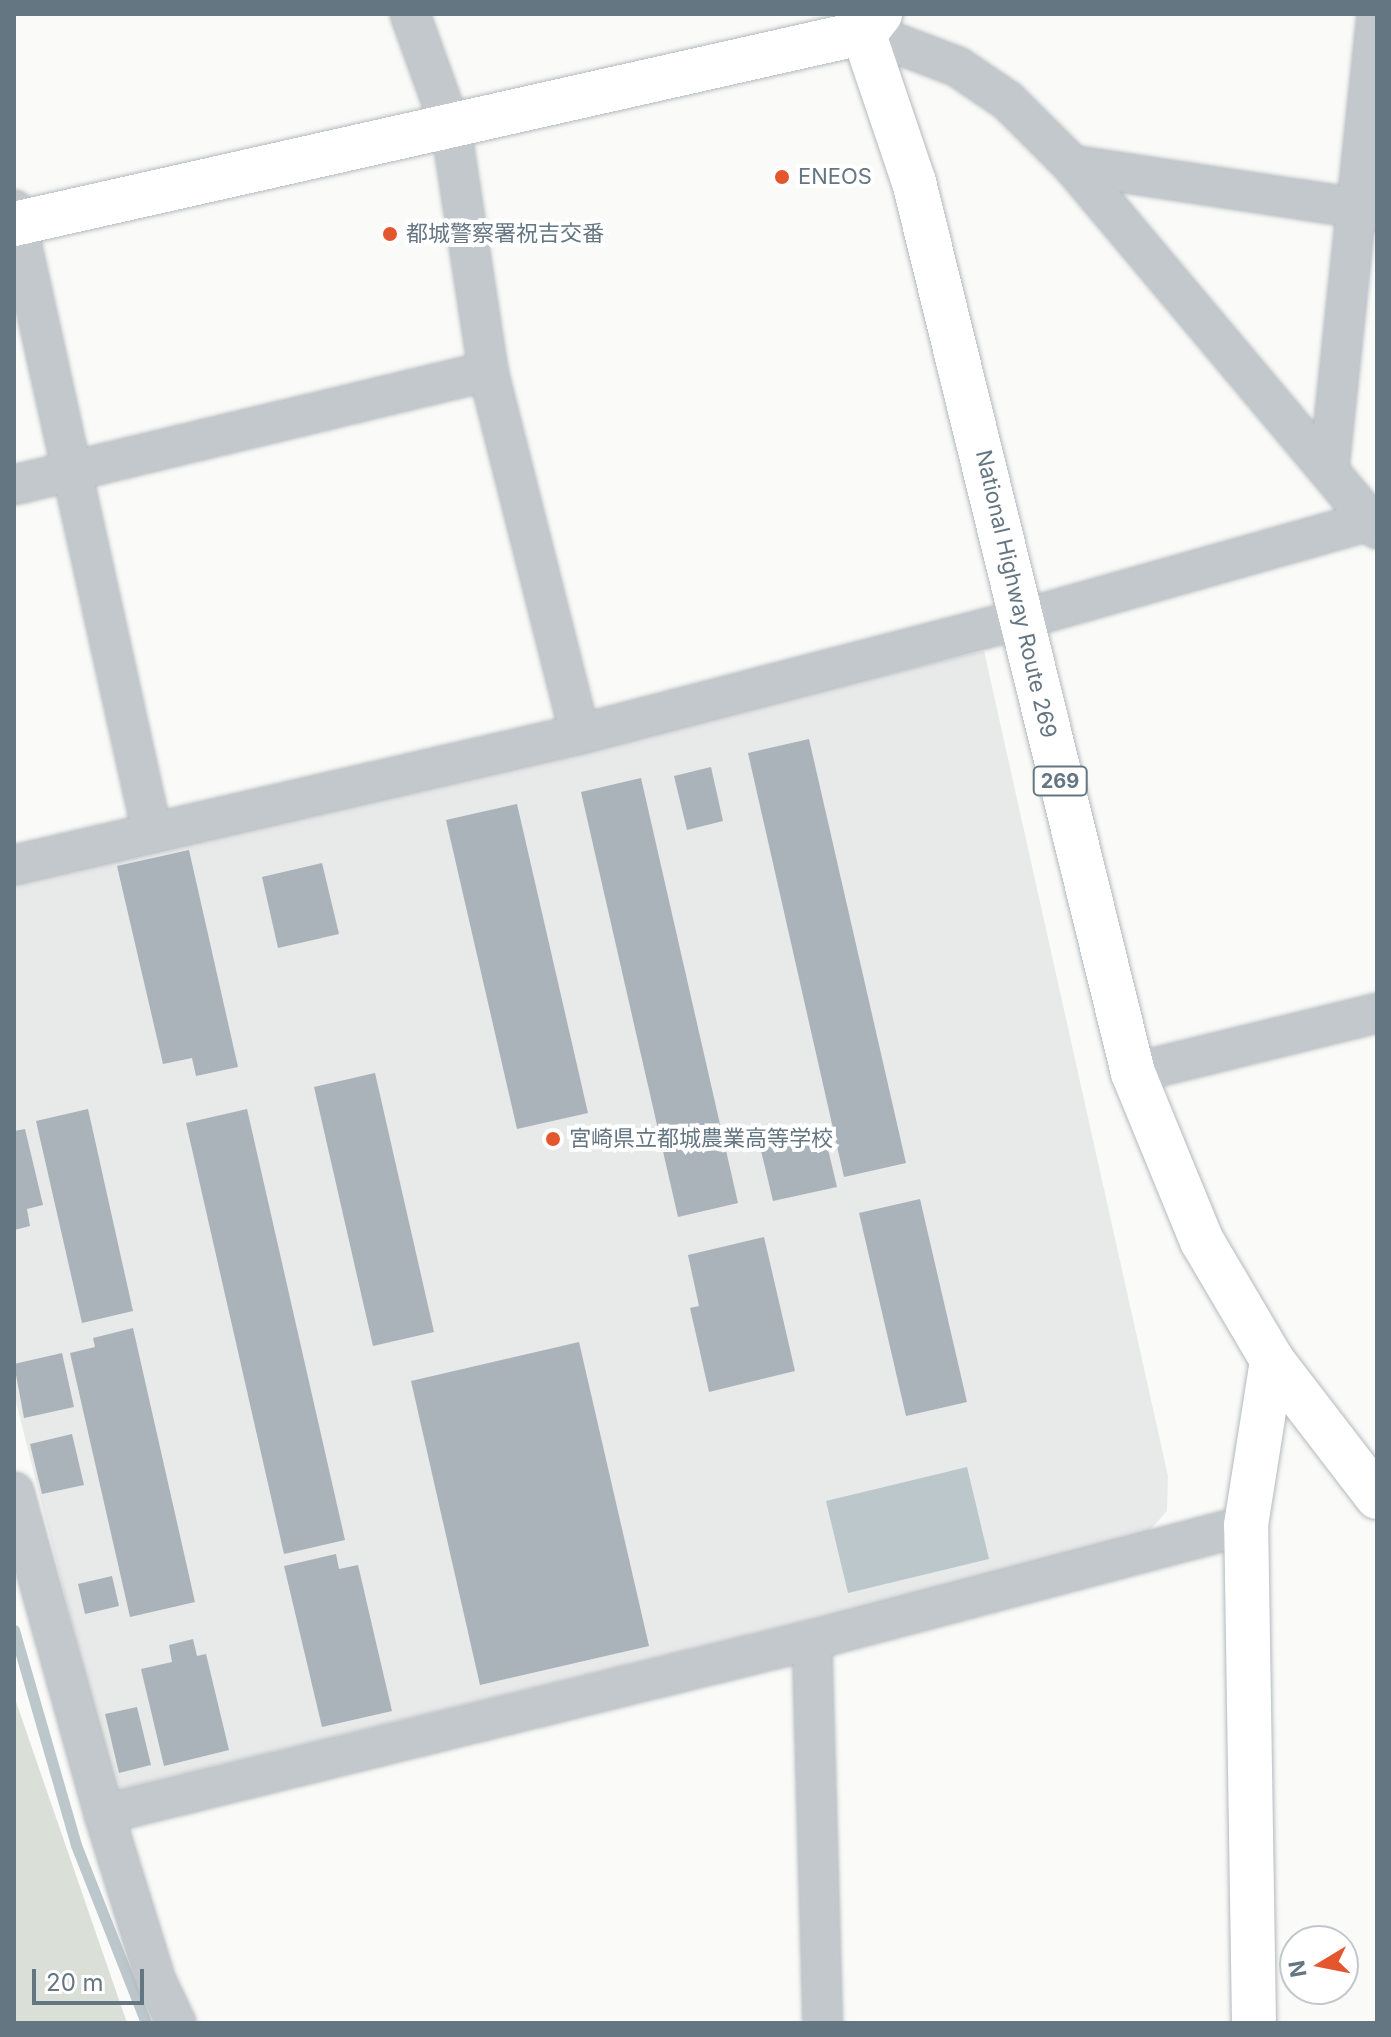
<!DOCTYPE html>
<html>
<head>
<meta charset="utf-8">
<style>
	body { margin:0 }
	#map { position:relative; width:1391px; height:2037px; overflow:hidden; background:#fafaf8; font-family:Inter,"Noto Sans JP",sans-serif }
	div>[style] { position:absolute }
	.built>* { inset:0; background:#e8e9e9 }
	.green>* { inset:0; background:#dadfd7 }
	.water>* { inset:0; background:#bbc7cb }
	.stream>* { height:11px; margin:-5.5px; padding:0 5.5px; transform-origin:5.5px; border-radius:5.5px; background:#bbc7cb }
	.building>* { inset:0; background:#aab3b9 }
	.roads { filter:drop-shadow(0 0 2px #b3babf) drop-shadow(0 0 2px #b3babf) }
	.street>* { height:38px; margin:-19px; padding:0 19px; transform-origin:19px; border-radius:19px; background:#c3c8cc }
	.secondary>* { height:44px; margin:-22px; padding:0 22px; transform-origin:22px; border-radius:22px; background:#fff }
	.highway>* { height:44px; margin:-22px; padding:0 22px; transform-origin:22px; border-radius:22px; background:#fff }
	.dots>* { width:22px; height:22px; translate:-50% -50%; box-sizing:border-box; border:4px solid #fff; border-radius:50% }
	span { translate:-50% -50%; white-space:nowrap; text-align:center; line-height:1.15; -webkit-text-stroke:8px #fff; paint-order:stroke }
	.shield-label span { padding:2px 6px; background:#fff; border:2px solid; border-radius:6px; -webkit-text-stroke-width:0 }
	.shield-label { font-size:20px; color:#657683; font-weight:700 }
	.poi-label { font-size:22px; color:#657683 }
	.left { translate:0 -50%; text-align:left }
	.street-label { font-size:22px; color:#657683 }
	.frame { position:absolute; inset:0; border:16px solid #657683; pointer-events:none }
	.north { position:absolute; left:1279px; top:1925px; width:80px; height:80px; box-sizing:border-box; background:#fff; border:2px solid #c1c8cd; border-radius:50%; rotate:260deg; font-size:22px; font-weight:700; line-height:32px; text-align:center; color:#657683 }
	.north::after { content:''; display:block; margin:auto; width:28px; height:36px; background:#e4572e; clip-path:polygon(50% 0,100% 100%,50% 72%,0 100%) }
	.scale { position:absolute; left:32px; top:1969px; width:112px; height:36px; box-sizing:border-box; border:4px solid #657683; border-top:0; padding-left:10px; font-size:24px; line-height:28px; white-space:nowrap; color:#657683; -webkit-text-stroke:6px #fff; paint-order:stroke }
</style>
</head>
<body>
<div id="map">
	<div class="built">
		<i style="clip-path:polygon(984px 651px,1168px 1476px,1167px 1511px,1142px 1539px,114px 1790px,14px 1394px,14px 884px)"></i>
	</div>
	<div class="green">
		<i style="clip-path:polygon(14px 1696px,127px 2023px,14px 2023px)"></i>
	</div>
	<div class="water">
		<i style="clip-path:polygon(967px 1467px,989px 1559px,848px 1593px,826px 1501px)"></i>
	</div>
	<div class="stream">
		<i style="left:14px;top:1630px;width:224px;rotate:73.9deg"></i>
		<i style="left:76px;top:1845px;width:191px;rotate:68.5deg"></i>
	</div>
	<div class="building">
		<i style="clip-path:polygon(809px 739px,906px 1163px,844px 1177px,748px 753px)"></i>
		<i style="clip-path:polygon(711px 767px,723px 821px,687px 830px,674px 776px)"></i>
		<i style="clip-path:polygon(641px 778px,738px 1203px,678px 1217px,581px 792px)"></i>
		<i style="clip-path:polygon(517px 804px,588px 1113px,517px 1129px,446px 820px)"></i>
		<i style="clip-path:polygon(189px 850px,238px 1067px,196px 1076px,192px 1058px,163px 1064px,117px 866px)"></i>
		<i style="clip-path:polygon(322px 863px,339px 934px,278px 948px,262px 877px)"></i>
		<i style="clip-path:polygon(375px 1073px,434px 1332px,373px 1346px,314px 1087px)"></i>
		<i style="clip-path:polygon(88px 1109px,133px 1311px,82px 1323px,36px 1121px)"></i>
		<i style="clip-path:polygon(247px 1109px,345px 1540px,284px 1554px,186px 1123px)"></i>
		<i style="clip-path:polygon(822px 1124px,837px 1187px,773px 1201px,758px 1138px)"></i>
		<i style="clip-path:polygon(25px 1129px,43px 1205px,27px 1209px,30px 1226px,14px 1230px,14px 1131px)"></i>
		<i style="clip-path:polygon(920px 1199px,967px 1402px,906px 1416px,859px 1213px)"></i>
		<i style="clip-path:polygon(764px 1237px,795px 1371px,709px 1392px,690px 1308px,699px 1306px,688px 1255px)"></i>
		<i style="clip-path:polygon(133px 1328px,195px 1602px,130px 1617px,70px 1353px,95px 1347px,93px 1338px)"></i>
		<i style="clip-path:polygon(579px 1342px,649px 1646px,480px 1685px,411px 1381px)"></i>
		<i style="clip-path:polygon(62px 1353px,74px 1407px,24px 1418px,14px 1364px)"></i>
		<i style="clip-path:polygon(72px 1434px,84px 1485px,42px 1494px,30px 1444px)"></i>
		<i style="clip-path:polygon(336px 1554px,339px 1569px,358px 1565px,392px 1711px,322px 1727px,284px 1566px)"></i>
		<i style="clip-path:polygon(112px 1576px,119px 1606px,85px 1614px,78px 1584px)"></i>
		<i style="clip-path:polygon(193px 1639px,197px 1656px,206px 1654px,229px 1750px,164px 1766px,141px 1669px,172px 1662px,169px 1645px)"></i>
		<i style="clip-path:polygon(137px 1707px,151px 1765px,119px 1773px,105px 1714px)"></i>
	</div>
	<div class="roads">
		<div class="street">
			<i style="left:410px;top:14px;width:121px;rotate:70.2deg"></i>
			<i style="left:451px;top:128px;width:246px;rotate:81.3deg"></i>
			<i style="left:488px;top:371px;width:374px;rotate:75.8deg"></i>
			<i style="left:866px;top:32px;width:98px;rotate:20.8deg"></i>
			<i style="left:958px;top:67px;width:60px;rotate:34.2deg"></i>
			<i style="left:1008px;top:101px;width:91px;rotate:45deg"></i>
			<i style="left:1072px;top:165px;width:475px;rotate:50deg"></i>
			<i style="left:1072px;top:165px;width:308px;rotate:8.6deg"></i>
			<i style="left:14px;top:210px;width:637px;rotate:77.49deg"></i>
			<i style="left:1329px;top:469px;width:458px;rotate:-84deg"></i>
			<i style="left:14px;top:485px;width:488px;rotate:-13.5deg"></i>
			<i style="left:14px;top:865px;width:581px;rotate:-13.03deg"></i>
			<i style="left:580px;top:734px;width:454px;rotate:-14.6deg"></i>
			<i style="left:1019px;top:620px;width:365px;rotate:-15.8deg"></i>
			<i style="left:1133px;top:1073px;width:251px;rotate:-13.8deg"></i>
			<i style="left:14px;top:1492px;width:334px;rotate:74.4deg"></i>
			<i style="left:104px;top:1814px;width:175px;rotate:72.7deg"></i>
			<i style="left:156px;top:1981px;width:47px;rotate:64.5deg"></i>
			<i style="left:812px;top:1640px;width:383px;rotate:88.4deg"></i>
			<i style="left:104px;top:1814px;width:729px;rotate:-13.81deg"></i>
			<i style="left:812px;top:1640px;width:449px;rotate:-14.8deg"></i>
		</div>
		<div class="secondary">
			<i style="left:14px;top:224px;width:873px;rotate:-12.7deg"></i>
			<i style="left:866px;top:32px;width:23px;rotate:-52deg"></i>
			<i style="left:1254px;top:2023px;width:498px;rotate:-90.9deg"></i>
			<i style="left:1246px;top:1525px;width:167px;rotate:-81deg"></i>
		</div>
		<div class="highway">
			<i style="left:857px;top:14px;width:177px;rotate:71.3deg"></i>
			<i style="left:914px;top:182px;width:918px;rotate:76.19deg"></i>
			<i style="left:1133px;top:1073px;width:182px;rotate:67.7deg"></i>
			<i style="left:1202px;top:1241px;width:138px;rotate:59.5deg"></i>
			<i style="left:1272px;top:1360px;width:173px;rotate:52.5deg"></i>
		</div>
	</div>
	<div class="dots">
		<i style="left:782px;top:177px;background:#e4572e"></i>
		<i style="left:390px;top:234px;background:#e4572e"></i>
		<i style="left:553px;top:1139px;background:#e4572e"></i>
	</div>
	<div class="shield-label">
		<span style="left:1060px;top:781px">269</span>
	</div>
	<div class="poi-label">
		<span class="left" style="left:798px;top:177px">ENEOS</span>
		<span class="left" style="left:406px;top:234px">都城警察署祝吉交番</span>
		<span class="left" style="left:569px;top:1139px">宮崎県立都城農業高等学校</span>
	</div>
	<div class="street-label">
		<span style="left:1016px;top:594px;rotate:77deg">National Highway Route 269</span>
	</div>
	<div class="frame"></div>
	<div class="north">N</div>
	<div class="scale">20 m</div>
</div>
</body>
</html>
